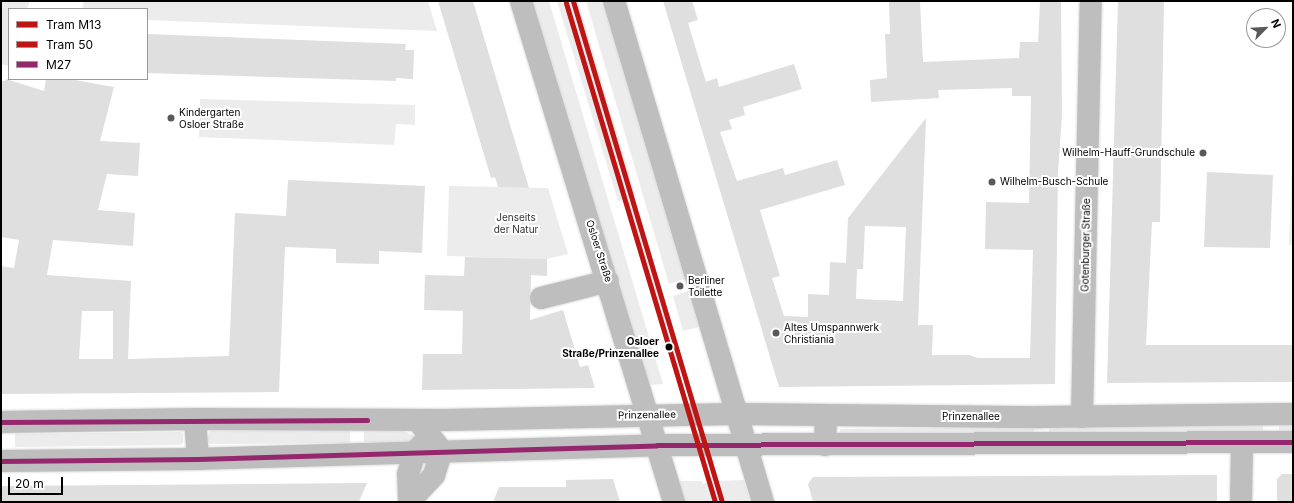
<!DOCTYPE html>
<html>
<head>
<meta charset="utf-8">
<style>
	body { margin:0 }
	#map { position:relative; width:1294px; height:503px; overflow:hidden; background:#fff; font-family:Inter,sans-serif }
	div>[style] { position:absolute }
	.green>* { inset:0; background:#ececec }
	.building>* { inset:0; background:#dfdfdf }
	.roads { filter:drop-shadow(0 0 1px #dbdbdb) drop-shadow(0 0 1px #dbdbdb) }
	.minor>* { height:22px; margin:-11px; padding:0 11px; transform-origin:11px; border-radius:11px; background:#bebebe }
	.major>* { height:22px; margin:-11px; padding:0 11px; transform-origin:11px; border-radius:11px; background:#bebebe }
	.bus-1>* { height:5px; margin:-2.5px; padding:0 2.5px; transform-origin:2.5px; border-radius:2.5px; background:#95276e }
	.tram-1>* { height:5px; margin:-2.5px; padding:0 2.5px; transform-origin:2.5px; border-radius:2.5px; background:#be1414 }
	.tram-2>* { height:5px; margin:-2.5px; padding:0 2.5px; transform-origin:2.5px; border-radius:2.5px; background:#be1414 }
	.dots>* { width:11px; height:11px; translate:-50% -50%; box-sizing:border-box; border:2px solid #fff; border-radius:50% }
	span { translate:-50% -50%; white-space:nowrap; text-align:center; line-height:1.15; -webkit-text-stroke:4px #fff; paint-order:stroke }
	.poi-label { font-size:10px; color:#000 }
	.left { translate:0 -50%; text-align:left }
	.right { translate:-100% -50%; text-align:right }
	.park-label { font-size:10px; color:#333 }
	.street-label { font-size:10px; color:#000 }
	.stop-label { font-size:10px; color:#000; font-weight:700 }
	.frame { position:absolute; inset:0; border:2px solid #000; pointer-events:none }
	.legend { position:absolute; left:8px; top:8px; width:140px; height:72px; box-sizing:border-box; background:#fff; border:1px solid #999; margin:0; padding:5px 7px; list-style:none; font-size:12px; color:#000 }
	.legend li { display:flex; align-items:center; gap:8px; height:20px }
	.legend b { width:20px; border:1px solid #999 }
	.north { position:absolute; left:1246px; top:8px; width:40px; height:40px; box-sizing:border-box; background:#fff; border:1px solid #999; border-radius:50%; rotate:66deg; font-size:11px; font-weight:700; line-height:16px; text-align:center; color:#000 }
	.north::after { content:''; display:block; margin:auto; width:14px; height:18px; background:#595959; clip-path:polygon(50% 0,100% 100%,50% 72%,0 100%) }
	.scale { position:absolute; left:8px; top:477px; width:55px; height:18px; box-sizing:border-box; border:2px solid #000; border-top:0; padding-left:5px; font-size:12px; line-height:14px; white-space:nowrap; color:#000; -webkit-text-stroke:3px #fff; paint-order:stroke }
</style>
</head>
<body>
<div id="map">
	<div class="green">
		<i style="clip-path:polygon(1px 1px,30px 1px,27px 9px,9px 9px,9px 66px,1px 64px)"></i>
		<i style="clip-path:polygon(84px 1px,428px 1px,437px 31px,147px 20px,147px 9px,82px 9px)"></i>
		<i style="clip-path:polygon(532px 1px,549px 1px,663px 384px,648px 385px)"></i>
		<i style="clip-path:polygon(557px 1px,578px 1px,636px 196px,629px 198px,681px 372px,675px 374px,624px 200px,618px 201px)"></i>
		<i style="clip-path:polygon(586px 1px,602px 1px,685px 279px,669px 284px)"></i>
		<i style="clip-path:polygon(200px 99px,415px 105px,415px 125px,396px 124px,394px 145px,199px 137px)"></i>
		<i style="clip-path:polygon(1293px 134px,1293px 245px,1289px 245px)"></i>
		<i style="clip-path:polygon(449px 186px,548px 188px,568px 254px,547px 259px,447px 256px)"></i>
		<i style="clip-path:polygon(689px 291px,699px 327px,683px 331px,673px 296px)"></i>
		<i style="clip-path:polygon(1279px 424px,1293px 424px,1293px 432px,1279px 432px)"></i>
		<i style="clip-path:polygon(1263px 425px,1263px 432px,1049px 433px,1049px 426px)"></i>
		<i style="clip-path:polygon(1034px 427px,1034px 434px,840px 435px,840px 429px)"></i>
		<i style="clip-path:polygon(364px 429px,400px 429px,414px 436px,415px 439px,411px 442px,364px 442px)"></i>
		<i style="clip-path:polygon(350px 430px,350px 443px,211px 444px,207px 441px,210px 431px)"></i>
		<i style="clip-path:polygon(180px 432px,183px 433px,183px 443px,180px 445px,15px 447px,15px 434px)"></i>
		<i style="clip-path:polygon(744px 480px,750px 502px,682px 502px,676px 481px,702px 481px,703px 484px,713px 481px,715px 487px,721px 485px,719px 481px)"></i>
	</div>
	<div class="building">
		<i style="clip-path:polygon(438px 1px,473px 1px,529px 188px,498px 187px,495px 177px,491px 178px)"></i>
		<i style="clip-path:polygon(evenodd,663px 1px,692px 1px,698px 20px,688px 23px,706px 82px,717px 78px,719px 87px,794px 64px,802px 89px,743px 107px,745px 115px,729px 120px,732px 129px,720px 132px,737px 181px,783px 168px,785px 175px,837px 160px,845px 185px,760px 210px,780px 276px,772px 278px,784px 316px,808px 317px,808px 294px,829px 295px,830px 262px,846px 263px,848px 218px,926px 118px,918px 325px,933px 325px,932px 355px,969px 355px,978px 358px,1030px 358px,1033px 250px,985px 249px,986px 202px,1029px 203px,1031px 96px,1012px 96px,1012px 88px,938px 90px,939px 98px,871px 102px,870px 80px,887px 78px,885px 34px,890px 34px,889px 1px,920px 1px,923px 62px,1019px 58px,1020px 42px,1038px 42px,1040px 1px,1061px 1px,1062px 114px,1058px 173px,1055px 384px,779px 387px,663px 1px,865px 226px,906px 227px,903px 301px,856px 299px,857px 269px,863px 269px,865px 226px)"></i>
		<i style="clip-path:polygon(1118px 1px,1164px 1px,1160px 222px,1152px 222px,1146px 345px,1293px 345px,1293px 382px,1107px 383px)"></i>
		<i style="clip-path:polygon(147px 34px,406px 44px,405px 50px,414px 50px,413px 79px,396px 78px,396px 81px,147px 73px)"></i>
		<i style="clip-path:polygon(evenodd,6px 79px,44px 91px,46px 79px,69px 79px,114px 87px,100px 141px,140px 143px,138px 176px,107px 174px,98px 210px,135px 213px,133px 246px,53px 240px,47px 275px,131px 281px,128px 359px,229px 356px,235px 213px,286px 216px,288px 180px,425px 186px,422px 253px,379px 251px,379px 264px,336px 263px,336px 249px,285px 247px,279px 392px,1px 394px,1px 266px,14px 268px,19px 240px,1px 237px,1px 81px,5px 81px,6px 79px,82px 311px,113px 311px,113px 359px,79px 359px,82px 311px)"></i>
		<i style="clip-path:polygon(1207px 172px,1273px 175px,1270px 248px,1204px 247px)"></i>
		<i style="clip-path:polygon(465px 257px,547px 259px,547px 276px,531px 275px,530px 320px,563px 310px,580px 367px,588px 365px,595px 388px,422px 390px,423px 354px,462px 354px,463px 311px,424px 310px,425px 275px,464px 276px)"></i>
		<i style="clip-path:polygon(1282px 474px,1293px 474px,1293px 502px,1277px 502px,1277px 479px)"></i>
		<i style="clip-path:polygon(1217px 475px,1217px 502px,813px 502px,808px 484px,813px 477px)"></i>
		<i style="clip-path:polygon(613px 479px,620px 502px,493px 502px,499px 487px,566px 487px,566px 480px)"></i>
		<i style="clip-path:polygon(367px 483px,359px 502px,1px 502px,1px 486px)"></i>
	</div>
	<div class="roads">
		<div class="minor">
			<i style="left:541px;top:298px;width:69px;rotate:-14.2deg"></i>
			<i style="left:1082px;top:417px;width:416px;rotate:-88.8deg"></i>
			<i style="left:195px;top:419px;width:40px;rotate:85.7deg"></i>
			<i style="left:825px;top:445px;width:29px;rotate:-88deg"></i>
			<i style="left:409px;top:500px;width:26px;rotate:-92deg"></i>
			<i style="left:408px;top:474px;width:23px;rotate:-72deg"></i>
			<i style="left:415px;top:452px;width:18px;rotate:-47deg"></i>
			<i style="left:409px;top:502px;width:37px;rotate:-47deg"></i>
			<i style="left:434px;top:475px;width:25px;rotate:-72deg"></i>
			<i style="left:442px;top:451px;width:40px;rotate:-129deg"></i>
			<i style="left:1241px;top:502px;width:59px;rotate:-89deg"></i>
		</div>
		<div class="major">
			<i style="left:521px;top:1px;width:524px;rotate:73.02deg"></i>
			<i style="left:614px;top:1px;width:523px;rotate:73.44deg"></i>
			<i style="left:1px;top:422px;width:194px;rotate:-0.9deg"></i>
			<i style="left:195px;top:419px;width:251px;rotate:0.2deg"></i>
			<i style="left:446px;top:420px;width:291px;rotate:-1.2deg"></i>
			<i style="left:737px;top:414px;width:304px;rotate:0.6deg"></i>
			<i style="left:1041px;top:417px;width:252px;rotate:-0.7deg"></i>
			<i style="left:1px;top:461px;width:197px;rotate:-0.6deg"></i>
			<i style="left:198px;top:459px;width:459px;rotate:-1.7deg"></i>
			<i style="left:657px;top:445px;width:636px;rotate:-0.27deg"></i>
		</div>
	</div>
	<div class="bus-1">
		<i style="left:1px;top:422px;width:366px;rotate:-0.3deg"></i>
		<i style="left:1px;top:461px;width:197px;rotate:-0.6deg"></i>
		<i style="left:198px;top:459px;width:459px;rotate:-1.7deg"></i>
		<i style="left:657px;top:445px;width:636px;rotate:-0.27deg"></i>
	</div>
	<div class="tram-1">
		<i style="left:573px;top:1px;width:523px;rotate:73.44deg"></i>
	</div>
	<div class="tram-2">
		<i style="left:566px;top:3px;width:521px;rotate:73.37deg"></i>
	</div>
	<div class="dots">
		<i style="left:171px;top:118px;background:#595959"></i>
		<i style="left:1203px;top:153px;background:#595959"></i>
		<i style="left:992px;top:182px;background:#595959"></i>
		<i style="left:680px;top:286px;background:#595959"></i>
		<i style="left:776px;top:333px;background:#595959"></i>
		<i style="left:669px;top:347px;background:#000"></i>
	</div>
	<div class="poi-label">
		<span class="left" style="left:179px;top:118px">Kindergarten<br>Osloer Straße</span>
		<span class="right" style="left:1195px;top:153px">Wilhelm-Hauff-Grundschule</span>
		<span class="left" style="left:1000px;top:182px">Wilhelm-Busch-Schule</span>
		<span class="left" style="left:688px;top:286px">Berliner<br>Toilette</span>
		<span class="left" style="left:784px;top:333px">Altes Umspannwerk<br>Christiania</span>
	</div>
	<div class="park-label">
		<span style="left:516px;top:223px">Jenseits<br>der Natur</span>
	</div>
	<div class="street-label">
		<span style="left:1086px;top:245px;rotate:-89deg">Gotenburger Straße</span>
		<span style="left:599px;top:251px;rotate:72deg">Osloer Straße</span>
		<span style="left:647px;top:415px;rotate:-1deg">Prinzenallee</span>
		<span style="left:971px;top:417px">Prinzenallee</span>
	</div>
	<div class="stop-label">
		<span class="right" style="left:659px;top:347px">Osloer<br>Straße/Prinzenallee</span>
	</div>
	<div class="frame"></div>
	<ul class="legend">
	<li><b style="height:5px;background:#be1414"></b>Tram M13</li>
	<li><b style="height:5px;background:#be1414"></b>Tram 50</li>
	<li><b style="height:5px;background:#95276e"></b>M27</li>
	</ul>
	<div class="north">N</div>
	<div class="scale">20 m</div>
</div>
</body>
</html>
